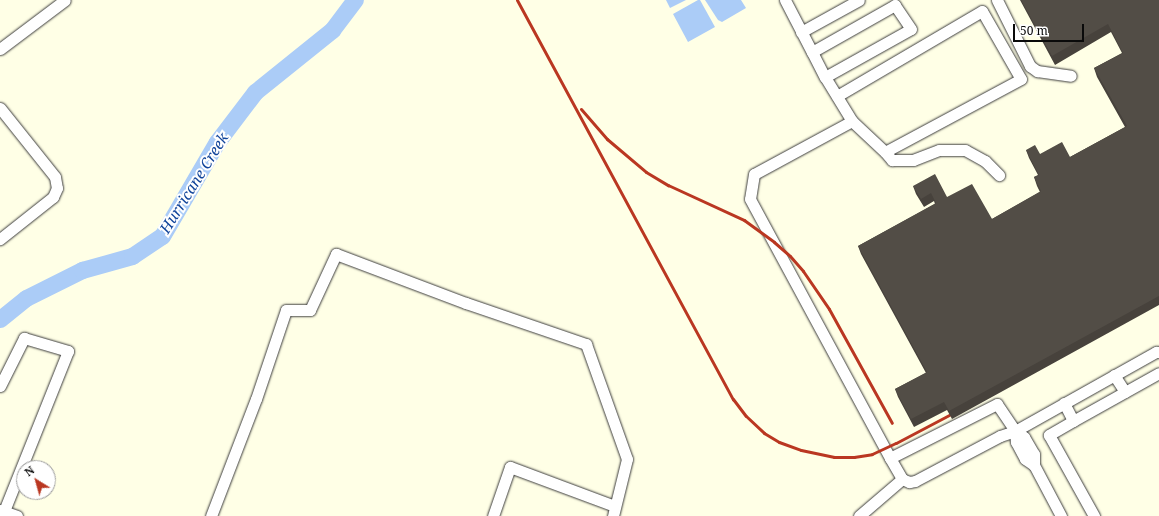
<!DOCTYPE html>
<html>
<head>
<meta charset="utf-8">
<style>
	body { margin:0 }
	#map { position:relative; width:1159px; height:516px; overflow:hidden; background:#ffffe6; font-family:"Noto Serif",serif }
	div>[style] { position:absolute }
	.water>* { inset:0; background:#abccf7 }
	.river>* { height:17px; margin:-8.5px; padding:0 8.5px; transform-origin:8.5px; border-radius:8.5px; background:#abccf7 }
	.roads { filter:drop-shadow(0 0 1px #3d3d3d) drop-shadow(0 0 1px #3d3d3d) }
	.minor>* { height:11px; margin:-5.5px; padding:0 5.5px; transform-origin:5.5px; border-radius:5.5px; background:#fff }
	.rail>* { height:3px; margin:-1.5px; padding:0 1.5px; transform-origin:1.5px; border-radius:1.5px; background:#ba3721 }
	.wall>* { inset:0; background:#47423c }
	.building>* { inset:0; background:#524d46 }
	span { translate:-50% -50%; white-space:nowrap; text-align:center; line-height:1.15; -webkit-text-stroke:4px #fff; paint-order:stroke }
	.water-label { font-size:15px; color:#13469b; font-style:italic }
	.north { position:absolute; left:16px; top:460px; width:40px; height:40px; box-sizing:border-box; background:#fff; border:1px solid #9d9d9d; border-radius:50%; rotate:323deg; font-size:11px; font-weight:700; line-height:16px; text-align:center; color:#0a0a0a }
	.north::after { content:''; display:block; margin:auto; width:14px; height:18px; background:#ba3721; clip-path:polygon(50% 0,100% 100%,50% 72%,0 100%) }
	.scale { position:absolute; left:1013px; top:24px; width:71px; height:18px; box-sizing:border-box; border:2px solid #0a0a0a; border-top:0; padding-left:5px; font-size:12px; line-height:14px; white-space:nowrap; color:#0a0a0a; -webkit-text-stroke:3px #fff; paint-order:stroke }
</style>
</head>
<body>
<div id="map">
	<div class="water">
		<i style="clip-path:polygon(666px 0,686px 0,670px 8px)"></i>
		<i style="clip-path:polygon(698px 0,700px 0,715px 27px,688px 42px,673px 14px)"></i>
		<i style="clip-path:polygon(705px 0,741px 0,746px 8px,722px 22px,718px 20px)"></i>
	</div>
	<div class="river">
		<i style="left:0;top:319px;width:33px;rotate:-39deg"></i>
		<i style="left:26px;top:298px;width:63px;rotate:-26.6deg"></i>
		<i style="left:82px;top:270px;width:52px;rotate:-15.6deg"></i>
		<i style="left:132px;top:256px;width:36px;rotate:-34deg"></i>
		<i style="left:162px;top:236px;width:109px;rotate:-59.7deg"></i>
		<i style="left:217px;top:142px;width:63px;rotate:-52.8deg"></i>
		<i style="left:255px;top:92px;width:99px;rotate:-38.8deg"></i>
		<i style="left:332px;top:30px;width:38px;rotate:-53deg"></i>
	</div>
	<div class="roads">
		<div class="minor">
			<i style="left:785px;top:0;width:59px;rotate:62.6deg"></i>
			<i style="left:997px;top:0;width:74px;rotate:63.4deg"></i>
			<i style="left:1030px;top:66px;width:9px;rotate:36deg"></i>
			<i style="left:1037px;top:71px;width:34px;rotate:8deg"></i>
			<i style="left:801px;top:32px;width:66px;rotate:-28.9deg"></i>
			<i style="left:0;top:49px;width:81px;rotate:-37deg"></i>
			<i style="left:825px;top:77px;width:98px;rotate:-29.2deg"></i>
			<i style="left:911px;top:29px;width:29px;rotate:-124deg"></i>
			<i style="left:895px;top:5px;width:95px;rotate:150.5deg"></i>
			<i style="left:812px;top:52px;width:28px;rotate:63deg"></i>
			<i style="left:825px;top:77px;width:52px;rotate:58.5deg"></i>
			<i style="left:852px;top:121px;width:111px;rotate:151.6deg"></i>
			<i style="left:754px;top:174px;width:25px;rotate:99deg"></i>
			<i style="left:750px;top:199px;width:294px;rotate:61.6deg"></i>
			<i style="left:890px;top:458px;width:120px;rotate:-26.8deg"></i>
			<i style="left:997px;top:404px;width:32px;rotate:56deg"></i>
			<i style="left:1015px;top:431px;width:11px;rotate:34deg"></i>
			<i style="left:1024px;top:437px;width:20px;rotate:60deg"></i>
			<i style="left:1034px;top:454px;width:11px;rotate:90deg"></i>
			<i style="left:837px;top:96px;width:168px;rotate:-30.4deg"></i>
			<i style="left:982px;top:11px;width:78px;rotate:60.2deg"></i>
			<i style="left:1021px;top:79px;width:154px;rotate:151.8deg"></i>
			<i style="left:885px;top:152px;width:45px;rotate:-136.8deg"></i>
			<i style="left:0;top:108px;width:88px;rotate:51.4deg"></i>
			<i style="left:55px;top:177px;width:11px;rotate:80deg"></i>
			<i style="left:57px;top:188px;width:10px;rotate:114deg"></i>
			<i style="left:53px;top:197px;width:68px;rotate:141.6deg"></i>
			<i style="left:885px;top:152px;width:11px;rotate:49deg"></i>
			<i style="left:892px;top:160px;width:21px"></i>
			<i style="left:913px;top:160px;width:28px;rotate:-21deg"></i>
			<i style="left:939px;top:150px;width:26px"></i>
			<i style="left:965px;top:150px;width:23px;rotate:29deg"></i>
			<i style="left:985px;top:161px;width:20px;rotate:45deg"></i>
			<i style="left:1114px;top:375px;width:20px;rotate:57deg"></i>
			<i style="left:0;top:386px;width:54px;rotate:-63.4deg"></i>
			<i style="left:24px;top:338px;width:46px;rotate:16.5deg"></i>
			<i style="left:68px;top:351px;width:172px;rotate:111.8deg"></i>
			<i style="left:1064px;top:403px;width:20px;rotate:63deg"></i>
			<i style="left:1073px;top:421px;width:28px;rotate:150deg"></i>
			<i style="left:1049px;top:435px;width:93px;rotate:60.9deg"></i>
			<i style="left:1073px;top:421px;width:98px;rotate:-29.2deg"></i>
			<i style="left:1015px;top:431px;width:11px;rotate:85deg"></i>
			<i style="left:1016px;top:442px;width:19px;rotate:62deg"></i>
			<i style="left:1025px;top:459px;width:11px;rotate:34deg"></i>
			<i style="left:1034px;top:465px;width:58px;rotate:62.1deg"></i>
			<i style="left:890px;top:458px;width:24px;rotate:60deg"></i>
			<i style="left:902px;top:479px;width:8px;rotate:23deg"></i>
			<i style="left:909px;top:482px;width:6px;rotate:-9deg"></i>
			<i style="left:915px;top:481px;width:96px;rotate:-27.9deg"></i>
			<i style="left:1000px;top:436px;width:16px;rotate:-18deg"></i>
			<i style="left:1015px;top:431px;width:162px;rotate:-29.3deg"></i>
			<i style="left:1156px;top:352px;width:3px"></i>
			<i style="left:0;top:510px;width:18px;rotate:19deg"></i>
			<i style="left:211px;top:516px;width:125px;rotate:-69deg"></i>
			<i style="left:256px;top:399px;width:94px;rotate:-71.4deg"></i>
			<i style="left:286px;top:310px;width:24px"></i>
			<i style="left:310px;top:310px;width:62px;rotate:-65.1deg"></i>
			<i style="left:336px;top:254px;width:139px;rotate:20.7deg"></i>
			<i style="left:466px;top:303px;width:127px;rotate:18.9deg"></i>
			<i style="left:586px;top:344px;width:122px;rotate:70.4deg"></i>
			<i style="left:627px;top:459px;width:59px;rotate:103.8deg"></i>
			<i style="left:493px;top:516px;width:52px;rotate:-70.9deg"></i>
			<i style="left:510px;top:467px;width:112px;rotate:20.4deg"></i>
			<i style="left:859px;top:516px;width:57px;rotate:-40.7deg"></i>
		</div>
	</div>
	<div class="rail">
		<i style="left:517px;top:0;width:454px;rotate:61.6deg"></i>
		<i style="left:733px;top:399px;width:21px;rotate:53deg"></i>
		<i style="left:746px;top:416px;width:25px;rotate:43deg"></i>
		<i style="left:764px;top:433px;width:17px;rotate:31deg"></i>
		<i style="left:779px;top:442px;width:23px;rotate:20deg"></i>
		<i style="left:801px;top:450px;width:34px;rotate:12deg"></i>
		<i style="left:834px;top:457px;width:20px"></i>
		<i style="left:854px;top:457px;width:18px;rotate:-9deg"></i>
		<i style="left:872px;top:454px;width:26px;rotate:-25deg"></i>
		<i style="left:896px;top:443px;width:60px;rotate:-27.8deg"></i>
		<i style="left:581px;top:109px;width:40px;rotate:49deg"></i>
		<i style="left:607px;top:139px;width:51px;rotate:40.2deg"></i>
		<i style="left:646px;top:172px;width:26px;rotate:31deg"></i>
		<i style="left:668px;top:185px;width:84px;rotate:24.7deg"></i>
		<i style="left:744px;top:220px;width:37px;rotate:36deg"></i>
		<i style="left:774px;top:242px;width:21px;rotate:41deg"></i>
		<i style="left:790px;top:256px;width:20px;rotate:49deg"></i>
		<i style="left:803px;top:271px;width:46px;rotate:55.6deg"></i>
		<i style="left:829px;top:309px;width:130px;rotate:61.1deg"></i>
	</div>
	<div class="wall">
		<i style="clip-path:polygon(1020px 0,1159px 0,1159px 305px,952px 419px,947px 410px,914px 427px,898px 397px,895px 389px,926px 373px,861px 254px,858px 246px,935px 204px,934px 201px,924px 207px,916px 194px,913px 186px,947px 197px,992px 219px,1040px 192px,1037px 186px,1034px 177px,1038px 175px,1029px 158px,1026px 150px,1040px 154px,1070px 157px,1125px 127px,1097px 77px,1094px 68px,1122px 53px,1111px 32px,1055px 65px)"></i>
	</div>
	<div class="building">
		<i style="clip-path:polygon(1021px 0,1159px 0,1159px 296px,949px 411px,944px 402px,911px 419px,895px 389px,927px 372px,858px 246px,936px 203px,931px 193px,921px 199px,913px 186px,935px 174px,947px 197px,972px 184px,992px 219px,1041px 191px,1034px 177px,1039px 175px,1026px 150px,1035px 145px,1040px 154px,1062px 142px,1070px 157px,1127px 126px,1094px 68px,1123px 53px,1108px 24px,1052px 56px)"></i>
	</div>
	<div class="water-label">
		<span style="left:194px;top:183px;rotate:-58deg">Hurricane Creek</span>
	</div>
	<div class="north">N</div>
	<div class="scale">50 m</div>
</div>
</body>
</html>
